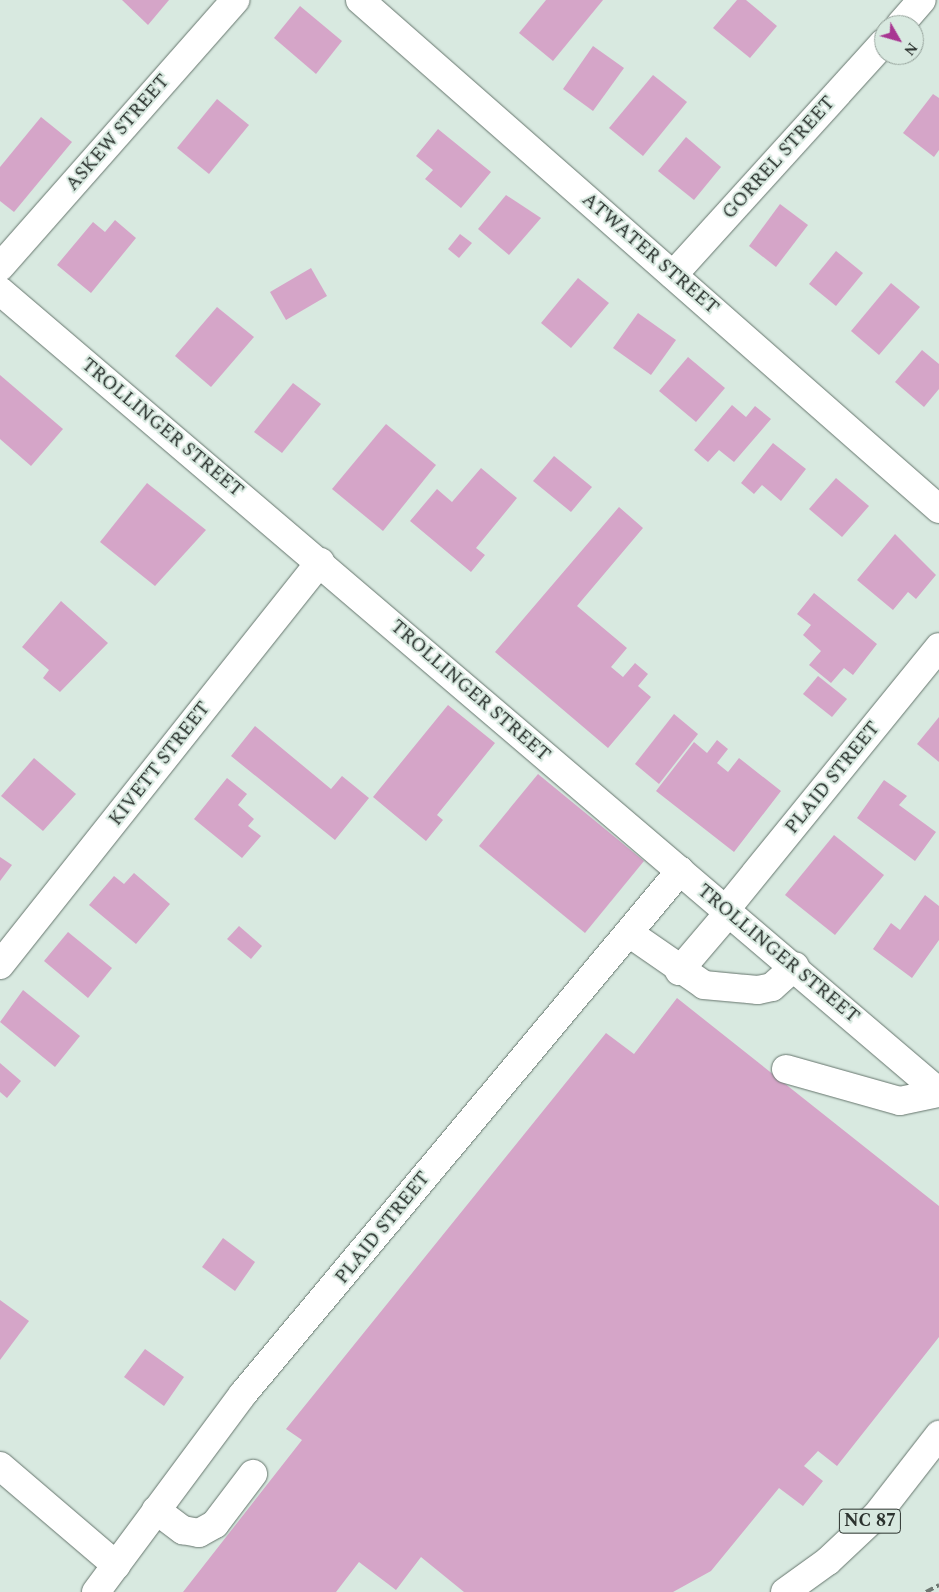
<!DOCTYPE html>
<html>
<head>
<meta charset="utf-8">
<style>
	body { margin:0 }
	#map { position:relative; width:939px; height:1592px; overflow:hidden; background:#d8e9e0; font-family:Spectral,serif }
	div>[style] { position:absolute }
	.building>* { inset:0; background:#d5a5c8 }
	.roads { filter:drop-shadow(0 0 1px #66756d) drop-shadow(0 0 1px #66756d) }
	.minor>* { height:28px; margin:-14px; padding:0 14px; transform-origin:14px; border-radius:14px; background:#fff }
	.highway>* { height:28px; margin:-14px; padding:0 14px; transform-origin:14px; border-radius:14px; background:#fff }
	.rail>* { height:4px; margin-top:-2px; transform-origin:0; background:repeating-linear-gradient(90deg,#6e7872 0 8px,transparent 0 12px) }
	span { translate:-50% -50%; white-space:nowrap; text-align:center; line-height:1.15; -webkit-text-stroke:4px #d8e9e0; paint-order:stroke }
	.shield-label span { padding:1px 4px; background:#d8e9e0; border:1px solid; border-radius:4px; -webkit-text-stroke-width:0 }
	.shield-label { font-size:18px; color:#2b322e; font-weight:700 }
	.street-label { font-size:19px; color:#2b322e }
	.north { position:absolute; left:874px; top:15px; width:50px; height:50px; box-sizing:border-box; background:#d8e9e0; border:1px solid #93a099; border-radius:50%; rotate:128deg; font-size:14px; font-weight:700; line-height:20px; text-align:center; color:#2b322e }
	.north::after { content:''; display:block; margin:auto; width:18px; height:22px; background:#a83692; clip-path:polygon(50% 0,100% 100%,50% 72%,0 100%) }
</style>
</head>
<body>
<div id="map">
	<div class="building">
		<i style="clip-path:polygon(122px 0,169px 0,148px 25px)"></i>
		<i style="clip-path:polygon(546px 0,603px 0,553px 61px,519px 33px)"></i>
		<i style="clip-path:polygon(737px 0,746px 0,777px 26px,750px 58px,713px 28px)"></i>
		<i style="clip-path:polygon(300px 6px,342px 41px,316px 74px,274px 38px)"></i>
		<i style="clip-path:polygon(593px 46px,624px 68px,593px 111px,563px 89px)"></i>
		<i style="clip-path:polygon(653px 75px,687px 102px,643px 156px,609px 128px)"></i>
		<i style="clip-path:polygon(933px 94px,939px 98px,939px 150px,934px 157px,903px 133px)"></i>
		<i style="clip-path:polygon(217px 99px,249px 125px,209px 174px,177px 148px)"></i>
		<i style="clip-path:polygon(41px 117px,72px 142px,14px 212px,0 201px,0 167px)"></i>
		<i style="clip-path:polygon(438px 129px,491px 172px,461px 208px,425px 179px,433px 170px,416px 156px)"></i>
		<i style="clip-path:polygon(686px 137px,721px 167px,694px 200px,658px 171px)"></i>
		<i style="clip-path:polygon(506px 195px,541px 218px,509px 255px,478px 229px)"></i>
		<i style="clip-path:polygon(780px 204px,808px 225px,776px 267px,749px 246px)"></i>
		<i style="clip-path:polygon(115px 220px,136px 238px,91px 293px,57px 265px,93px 222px,105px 232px)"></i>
		<i style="clip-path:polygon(460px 234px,472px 243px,459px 258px,448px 249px)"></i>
		<i style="clip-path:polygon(836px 251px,863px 273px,836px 306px,809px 284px)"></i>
		<i style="clip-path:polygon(311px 268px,327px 296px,286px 320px,270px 292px)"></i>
		<i style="clip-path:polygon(578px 278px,609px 303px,571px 348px,541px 323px)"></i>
		<i style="clip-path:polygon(891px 283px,920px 307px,879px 355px,851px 331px)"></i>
		<i style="clip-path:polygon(217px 307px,254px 337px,211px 387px,175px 356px)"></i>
		<i style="clip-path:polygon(638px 313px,676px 340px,651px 375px,613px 348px)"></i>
		<i style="clip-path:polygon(922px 350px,939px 364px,939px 389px,924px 407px,895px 382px)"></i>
		<i style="clip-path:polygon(688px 357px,725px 388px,696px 422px,659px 391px)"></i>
		<i style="clip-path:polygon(0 375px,63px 429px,31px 466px,0 439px)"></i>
		<i style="clip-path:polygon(293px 383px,321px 404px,282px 453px,254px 432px)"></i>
		<i style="clip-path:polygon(732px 405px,746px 417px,755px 406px,771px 419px,734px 462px,719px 450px,708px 462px,694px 450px)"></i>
		<i style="clip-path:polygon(386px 424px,436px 465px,383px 531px,332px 489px)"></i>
		<i style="clip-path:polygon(773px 443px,806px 469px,781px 501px,762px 485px,754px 494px,741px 483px)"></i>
		<i style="clip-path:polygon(554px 456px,592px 487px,571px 512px,533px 481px)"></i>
		<i style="clip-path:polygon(481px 468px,517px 498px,476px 548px,485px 555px,471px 572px,410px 521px,437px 489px,452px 502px)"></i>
		<i style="clip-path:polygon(836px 478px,869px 506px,842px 537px,809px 509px)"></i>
		<i style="clip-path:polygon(147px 483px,206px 530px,155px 586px,100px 542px)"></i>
		<i style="clip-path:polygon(619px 507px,643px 528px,577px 606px,627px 648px,611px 667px,623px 677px,635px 663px,648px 674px,638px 686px,651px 697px,608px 748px,495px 652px)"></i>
		<i style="clip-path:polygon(895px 534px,936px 575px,916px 599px,908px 592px,893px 610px,857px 580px)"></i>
		<i style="clip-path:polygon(814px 593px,877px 644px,853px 675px,844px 668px,831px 683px,809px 665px,821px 651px,803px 635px,811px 625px,797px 614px)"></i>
		<i style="clip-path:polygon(61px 601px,108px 643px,60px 692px,43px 678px,49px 670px,22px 647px)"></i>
		<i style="clip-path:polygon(818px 676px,847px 699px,832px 717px,803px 694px)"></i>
		<i style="clip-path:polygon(448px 705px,495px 743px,437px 815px,443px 820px,426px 841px,373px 797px)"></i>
		<i style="clip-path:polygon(674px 714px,698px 734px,659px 784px,635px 764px)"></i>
		<i style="clip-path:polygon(939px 717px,939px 762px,917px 744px)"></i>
		<i style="clip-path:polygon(255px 726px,331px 789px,342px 776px,369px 798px,335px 840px,231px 756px)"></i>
		<i style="clip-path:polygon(717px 740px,728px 749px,717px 763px,728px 772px,739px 758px,781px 791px,734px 852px,656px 791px,694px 742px,707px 753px)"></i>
		<i style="clip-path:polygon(34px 758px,76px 794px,43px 831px,1px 796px)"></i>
		<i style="clip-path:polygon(538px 774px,644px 861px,585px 933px,479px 846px)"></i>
		<i style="clip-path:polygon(227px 778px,247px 794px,238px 805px,254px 819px,248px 826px,261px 836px,242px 858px,194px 819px)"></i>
		<i style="clip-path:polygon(884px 780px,907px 796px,899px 805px,936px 832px,915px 861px,857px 818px)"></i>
		<i style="clip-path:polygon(834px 835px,884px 875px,835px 935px,785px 895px)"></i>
		<i style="clip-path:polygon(0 857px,12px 865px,0 881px)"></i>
		<i style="clip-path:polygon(134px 873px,170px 904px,136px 944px,89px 905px,114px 876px,124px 884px)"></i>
		<i style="clip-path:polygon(925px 895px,939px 906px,939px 940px,912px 978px,873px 949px,891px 923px,900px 930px)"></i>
		<i style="clip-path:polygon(239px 926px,262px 946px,251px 959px,227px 939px)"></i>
		<i style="clip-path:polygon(68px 932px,112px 968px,88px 998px,44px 961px)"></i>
		<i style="clip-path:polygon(23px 990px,80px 1036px,55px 1067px,0 1022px)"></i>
		<i style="clip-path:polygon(677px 998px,939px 1206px,939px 1337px,837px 1466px,818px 1451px,804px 1466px,823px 1481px,803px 1506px,779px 1488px,711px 1571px,673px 1592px,464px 1592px,421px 1557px,396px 1590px,359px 1562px,336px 1592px,183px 1592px,302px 1440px,286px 1429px,606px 1033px,634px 1054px)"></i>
		<i style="clip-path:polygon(0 1063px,21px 1081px,7px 1098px,0 1092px)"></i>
		<i style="clip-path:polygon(223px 1238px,255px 1262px,235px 1291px,202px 1267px)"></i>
		<i style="clip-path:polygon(0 1300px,29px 1321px,0 1360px)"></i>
		<i style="clip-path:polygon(145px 1349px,184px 1377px,164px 1406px,124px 1377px)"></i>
	</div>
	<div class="roads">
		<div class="minor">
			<i style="left:360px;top:0;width:771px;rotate:41.32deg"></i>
			<i style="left:900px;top:25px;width:33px;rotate:-49deg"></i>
			<i style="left:0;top:267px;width:356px;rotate:-48.6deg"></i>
			<i style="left:673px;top:275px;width:314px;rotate:-47.8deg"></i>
			<i style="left:0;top:291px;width:1234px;rotate:40.47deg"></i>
			<i style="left:727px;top:908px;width:336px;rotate:-50.9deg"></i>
			<i style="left:629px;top:933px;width:91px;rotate:34.7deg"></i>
			<i style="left:704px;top:985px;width:54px;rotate:5.3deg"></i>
			<i style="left:758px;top:990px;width:14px;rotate:-12deg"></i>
			<i style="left:772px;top:987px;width:31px;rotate:-42deg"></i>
			<i style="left:0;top:965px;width:515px;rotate:-51.55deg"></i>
			<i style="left:679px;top:971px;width:79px;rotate:-49.6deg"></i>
			<i style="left:786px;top:1069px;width:118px;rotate:15.7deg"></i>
			<i style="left:900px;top:1101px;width:40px;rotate:-12deg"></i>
			<i style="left:0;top:1466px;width:153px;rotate:40.5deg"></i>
			<i style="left:156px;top:1510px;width:34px;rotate:37deg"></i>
			<i style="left:183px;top:1530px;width:16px;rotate:11deg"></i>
			<i style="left:199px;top:1533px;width:18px;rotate:-29deg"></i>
			<i style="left:215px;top:1524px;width:63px;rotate:-52.8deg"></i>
			<i style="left:96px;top:1592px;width:247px;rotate:-53.4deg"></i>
			<i style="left:243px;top:1394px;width:682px;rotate:-50.12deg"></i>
		</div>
		<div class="highway">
			<i style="left:785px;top:1592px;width:53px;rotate:-35.8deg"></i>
			<i style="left:828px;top:1561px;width:66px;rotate:-43.2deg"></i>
			<i style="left:876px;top:1516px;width:103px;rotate:-52.1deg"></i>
		</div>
	</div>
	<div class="rail">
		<i style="left:926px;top:1592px;width:15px;rotate:-28deg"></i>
	</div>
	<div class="shield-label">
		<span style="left:870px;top:1521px">NC 87</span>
	</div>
	<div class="street-label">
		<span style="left:118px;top:133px;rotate:-49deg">ASKEW STREET</span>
		<span style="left:779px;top:158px;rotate:-48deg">GORREL STREET</span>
		<span style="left:650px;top:254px;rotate:41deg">ATWATER STREET</span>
		<span style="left:162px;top:428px;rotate:40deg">TROLLINGER STREET</span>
		<span style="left:470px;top:691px;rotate:41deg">TROLLINGER STREET</span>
		<span style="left:160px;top:764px;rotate:-52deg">KIVETT STREET</span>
		<span style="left:833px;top:778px;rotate:-51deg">PLAID STREET</span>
		<span style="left:778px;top:954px;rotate:40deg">TROLLINGER STREET</span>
		<span style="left:383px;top:1228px;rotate:-51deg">PLAID STREET</span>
	</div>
	<div class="north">N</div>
</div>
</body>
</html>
